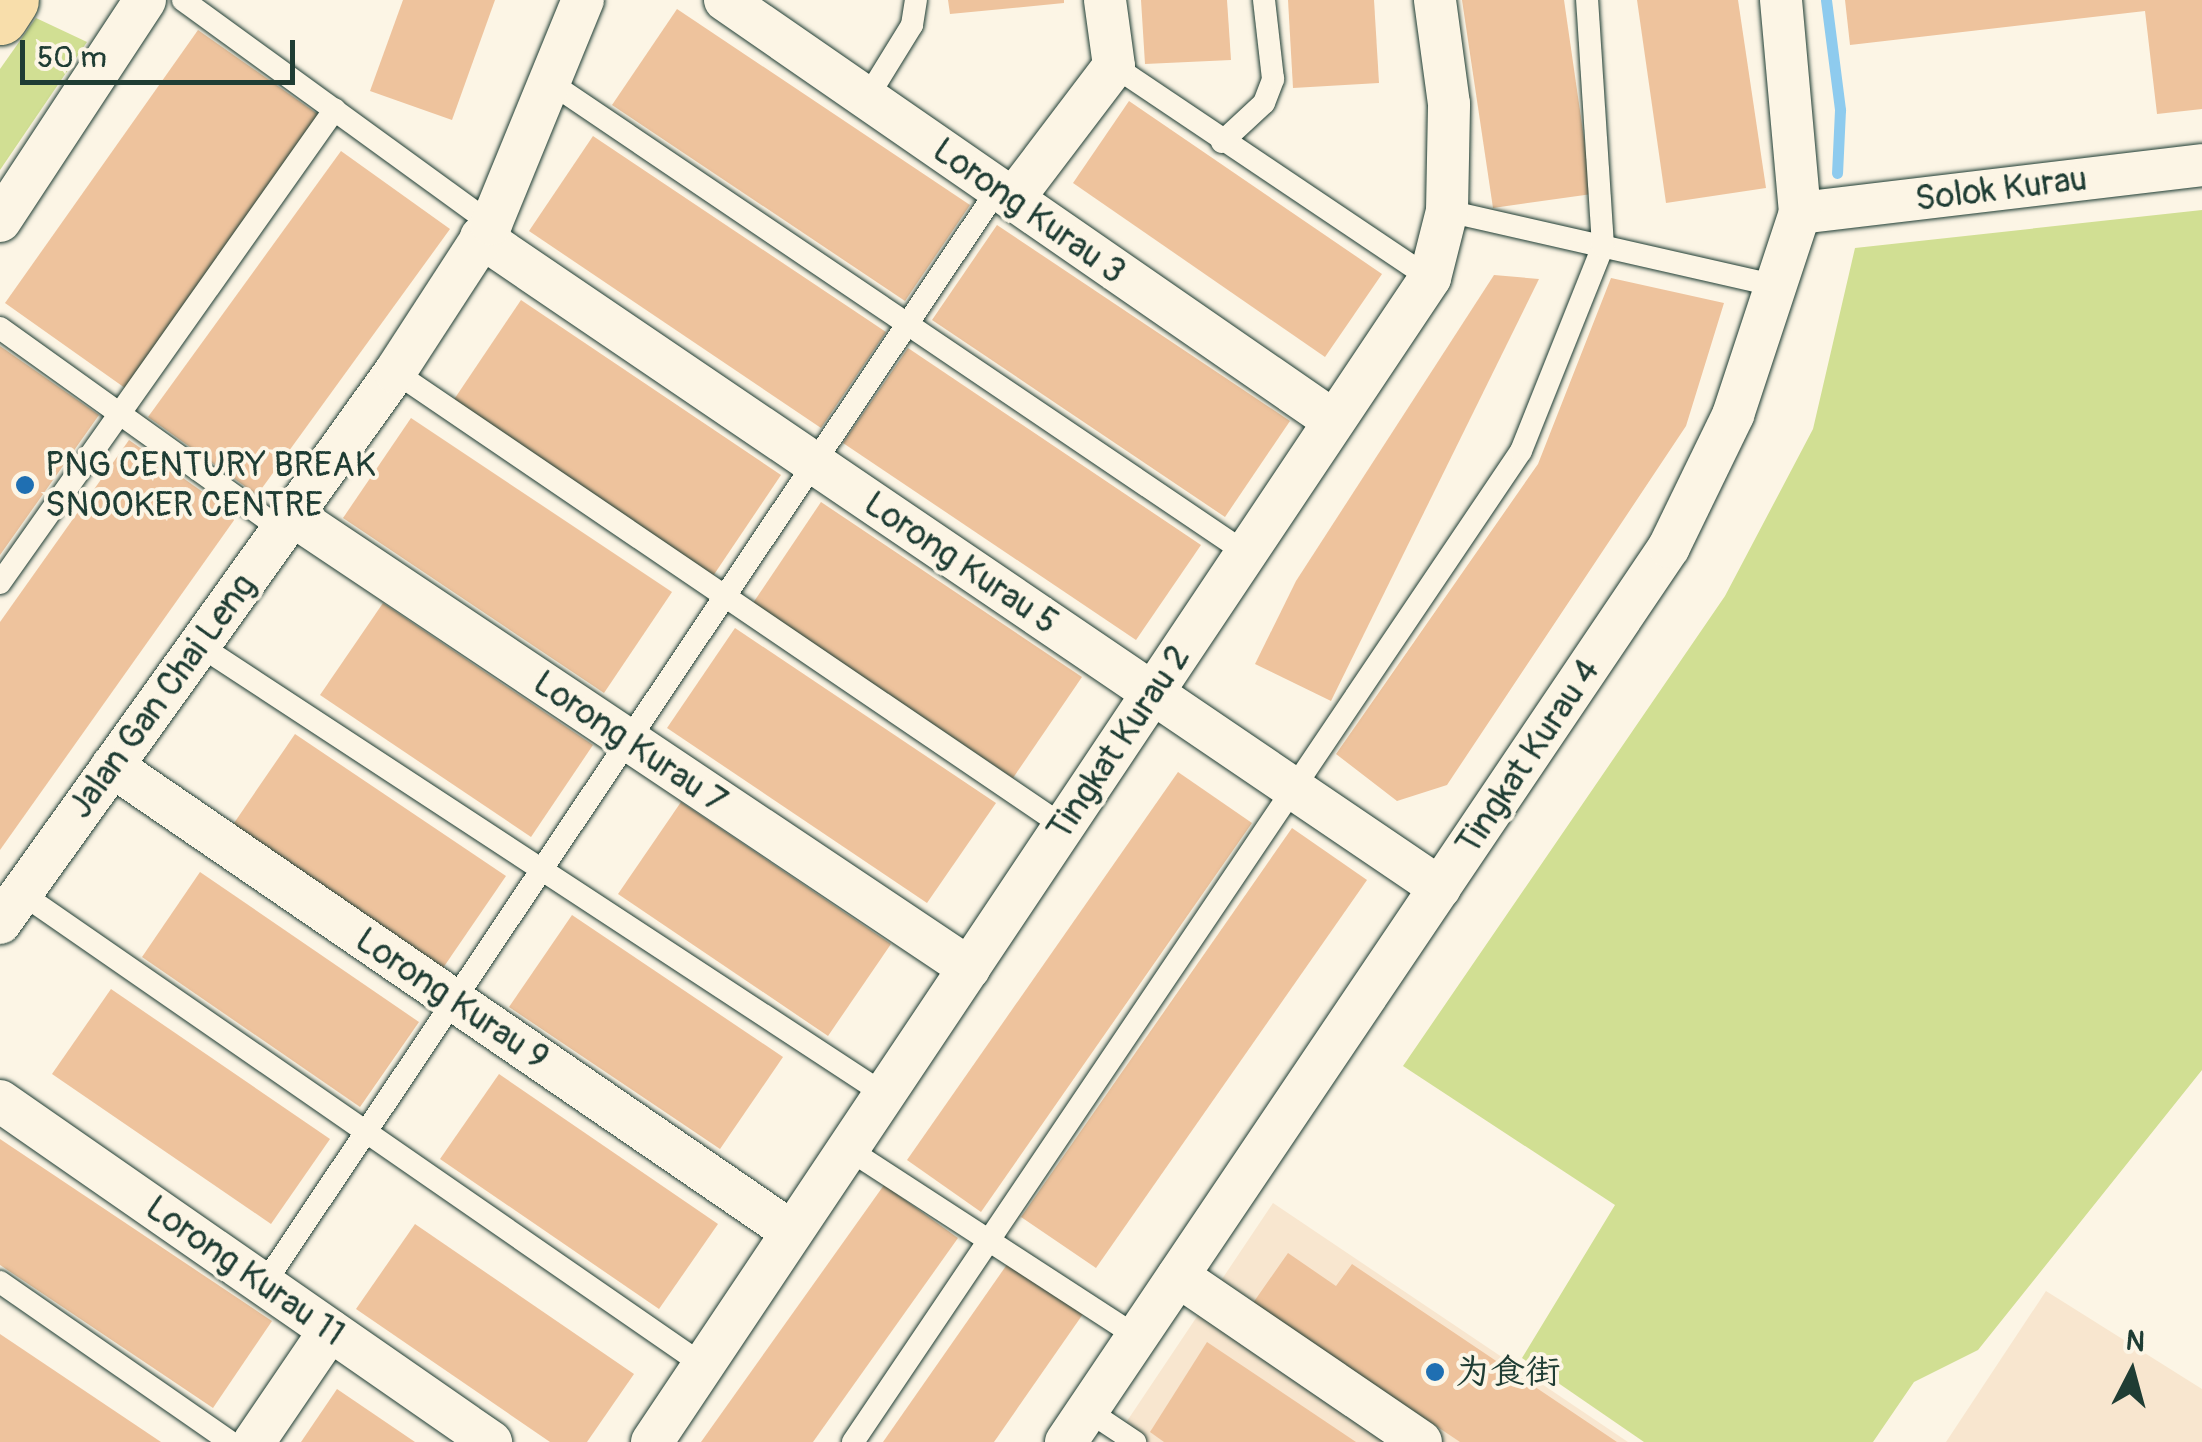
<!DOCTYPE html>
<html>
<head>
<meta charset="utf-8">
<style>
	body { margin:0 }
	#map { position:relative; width:2202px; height:1442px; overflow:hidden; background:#fcf5e5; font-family:Pangolin,"LXGW WenKai TC",sans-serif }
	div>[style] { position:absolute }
	.built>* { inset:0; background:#f8e6cf }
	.green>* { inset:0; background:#d1df93 }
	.stream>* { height:11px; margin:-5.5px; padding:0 5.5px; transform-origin:5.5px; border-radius:5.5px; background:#8ecbee }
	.building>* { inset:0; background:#eec39d }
	.roads { filter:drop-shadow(0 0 2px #1f3d34) drop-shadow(0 0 2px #1f3d34) }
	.service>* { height:22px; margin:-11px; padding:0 11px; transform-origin:11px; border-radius:11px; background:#fcf5e5 }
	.minor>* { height:42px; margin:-21px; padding:0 21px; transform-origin:21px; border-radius:21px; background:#fcf5e5 }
	.trunk>* { height:55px; margin:-27.5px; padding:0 27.5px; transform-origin:27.5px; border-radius:27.5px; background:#f8deab }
	.dots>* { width:28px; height:28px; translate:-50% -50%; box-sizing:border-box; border:5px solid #fcf5e5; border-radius:50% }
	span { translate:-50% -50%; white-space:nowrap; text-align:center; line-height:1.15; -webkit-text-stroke:8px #fcf5e5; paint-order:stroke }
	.street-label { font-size:35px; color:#1f3d34 }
	.poi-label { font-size:35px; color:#1f3d34 }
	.left { translate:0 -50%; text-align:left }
	.north { position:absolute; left:2082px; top:1322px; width:100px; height:100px; -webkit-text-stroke:8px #fcf5e5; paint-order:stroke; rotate:6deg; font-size:28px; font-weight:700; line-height:40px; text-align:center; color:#1f3d34 }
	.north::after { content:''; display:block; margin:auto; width:35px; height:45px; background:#1f3d34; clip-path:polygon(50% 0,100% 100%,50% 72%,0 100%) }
	.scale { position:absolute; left:20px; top:40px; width:275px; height:45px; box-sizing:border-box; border:5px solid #1f3d34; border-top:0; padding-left:12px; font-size:30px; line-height:35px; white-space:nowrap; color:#1f3d34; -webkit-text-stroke:8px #fcf5e5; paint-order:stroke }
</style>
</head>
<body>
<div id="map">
	<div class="built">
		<i style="clip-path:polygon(1273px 1203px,1628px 1442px,1113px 1442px)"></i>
		<i style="clip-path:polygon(2046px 1291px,2202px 1389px,2202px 1442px,1946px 1442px)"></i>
	</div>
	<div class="green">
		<i style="clip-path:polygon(36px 18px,87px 42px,0 170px,0 69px)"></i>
		<i style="clip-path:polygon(2202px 210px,2202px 1070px,1978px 1350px,1914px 1382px,1873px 1442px,1644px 1442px,1522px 1358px,1615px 1205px,1403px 1066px,1725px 596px,1813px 429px,1855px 248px)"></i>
	</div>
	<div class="stream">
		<i style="left:1826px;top:0;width:111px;rotate:82.7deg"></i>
		<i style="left:1840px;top:110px;width:63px;rotate:92.7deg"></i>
	</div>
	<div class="building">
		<i style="clip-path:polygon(403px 0,495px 0,452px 120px,370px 91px)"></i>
		<i style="clip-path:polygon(948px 0,1064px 0,1064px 3px,950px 14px)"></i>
		<i style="clip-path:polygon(1141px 0,1227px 0,1231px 60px,1145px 64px)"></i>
		<i style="clip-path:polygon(1288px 0,1374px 0,1379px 83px,1293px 88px)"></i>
		<i style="clip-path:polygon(1462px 0,1564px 0,1592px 194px,1493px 208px)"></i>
		<i style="clip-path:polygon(1637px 0,1738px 0,1766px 188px,1666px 203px)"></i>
		<i style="clip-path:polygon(1845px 0,2202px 0,2202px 109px,2157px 114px,2145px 11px,1850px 45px)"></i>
		<i style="clip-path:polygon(677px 9px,970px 205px,905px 301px,612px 105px)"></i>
		<i style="clip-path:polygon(198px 30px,319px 115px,125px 388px,5px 303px)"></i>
		<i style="clip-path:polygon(1129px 101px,1382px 274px,1325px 357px,1073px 183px)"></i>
		<i style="clip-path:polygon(593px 136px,886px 332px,821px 428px,529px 231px)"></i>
		<i style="clip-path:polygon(341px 151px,450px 229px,257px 495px,148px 417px)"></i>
		<i style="clip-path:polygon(997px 225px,1290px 421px,1225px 517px,932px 320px)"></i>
		<i style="clip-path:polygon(1494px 275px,1539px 279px,1331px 701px,1255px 664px,1296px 581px)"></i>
		<i style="clip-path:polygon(1611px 278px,1724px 303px,1686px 426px,1447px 785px,1397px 801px,1336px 754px,1538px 464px)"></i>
		<i style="clip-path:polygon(521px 300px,781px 475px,713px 576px,453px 401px)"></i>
		<i style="clip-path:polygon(0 346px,99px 415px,0 555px)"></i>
		<i style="clip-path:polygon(908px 348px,1201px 545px,1136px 640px,843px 443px)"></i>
		<i style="clip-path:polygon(411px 418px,672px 592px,604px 693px,343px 518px)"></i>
		<i style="clip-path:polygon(129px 440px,237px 516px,0 850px,0 622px)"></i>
		<i style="clip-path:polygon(821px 502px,1082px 677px,1013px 778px,753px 603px)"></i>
		<i style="clip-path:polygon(383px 603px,593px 745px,531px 837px,320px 695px)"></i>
		<i style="clip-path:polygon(735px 628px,996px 803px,927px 903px,667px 728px)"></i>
		<i style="clip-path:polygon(295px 734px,506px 876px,443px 968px,232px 826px)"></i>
		<i style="clip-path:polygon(1178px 772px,1252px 823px,981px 1212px,907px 1160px)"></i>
		<i style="clip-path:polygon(681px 802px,891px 944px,828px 1036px,618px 894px)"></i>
		<i style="clip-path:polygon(1292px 828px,1367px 880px,1096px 1268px,1021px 1217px)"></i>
		<i style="clip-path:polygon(200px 872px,419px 1022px,360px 1107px,142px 957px)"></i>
		<i style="clip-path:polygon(572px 915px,783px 1057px,720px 1149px,509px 1007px)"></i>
		<i style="clip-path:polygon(111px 989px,330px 1139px,271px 1224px,52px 1074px)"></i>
		<i style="clip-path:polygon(499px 1074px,718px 1224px,659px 1309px,440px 1159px)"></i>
		<i style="clip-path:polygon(0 1139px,272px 1321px,213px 1408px,0 1265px)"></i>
		<i style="clip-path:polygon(884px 1185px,958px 1238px,813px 1442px,701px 1442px)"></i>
		<i style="clip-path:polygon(415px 1224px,634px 1374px,587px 1442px,550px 1442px,356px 1309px)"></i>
		<i style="clip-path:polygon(1288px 1253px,1336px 1286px,1352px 1264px,1617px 1442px,1460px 1442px,1253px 1303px)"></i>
		<i style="clip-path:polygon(1008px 1263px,1083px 1314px,994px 1442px,883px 1442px)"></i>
		<i style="clip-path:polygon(0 1334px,161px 1442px,0 1442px)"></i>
		<i style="clip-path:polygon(1207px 1342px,1356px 1442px,1164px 1442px,1150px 1432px)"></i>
		<i style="clip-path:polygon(337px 1389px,415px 1442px,301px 1442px)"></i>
	</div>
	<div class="roads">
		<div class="service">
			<i style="left:183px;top:0;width:381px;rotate:36deg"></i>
			<i style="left:1114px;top:66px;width:381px;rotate:33.9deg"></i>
			<i style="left:551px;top:83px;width:839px;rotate:34.07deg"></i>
			<i style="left:867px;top:98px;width:86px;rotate:-58.3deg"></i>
			<i style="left:912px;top:25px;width:25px;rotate:-81deg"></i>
			<i style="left:1222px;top:142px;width:57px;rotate:-42.9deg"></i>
			<i style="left:1264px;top:103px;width:26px;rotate:-69deg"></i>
			<i style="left:1273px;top:79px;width:80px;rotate:-96.5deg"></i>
			<i style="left:1447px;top:211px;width:339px;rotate:12.8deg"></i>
			<i style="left:0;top:328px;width:347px;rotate:35.6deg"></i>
			<i style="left:395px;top:372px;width:808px;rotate:34.2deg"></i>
			<i style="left:0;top:583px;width:580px;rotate:-54.75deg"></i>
			<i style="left:199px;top:645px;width:819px;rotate:33.24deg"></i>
			<i style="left:21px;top:893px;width:829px;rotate:34.69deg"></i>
			<i style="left:848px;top:1149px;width:345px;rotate:33deg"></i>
			<i style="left:0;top:1282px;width:280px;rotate:34.8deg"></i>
			<i style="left:264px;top:1284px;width:1318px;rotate:-56.17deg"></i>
			<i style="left:1087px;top:1410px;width:58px;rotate:33.7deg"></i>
			<i style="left:853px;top:1442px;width:1195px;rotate:-56.02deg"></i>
			<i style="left:1521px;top:451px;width:221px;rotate:-68.2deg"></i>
			<i style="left:1603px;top:246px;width:247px;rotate:-93.7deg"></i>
		</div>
		<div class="minor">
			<i style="left:725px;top:0;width:740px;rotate:34.66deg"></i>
			<i style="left:1013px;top:199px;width:167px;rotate:-52.8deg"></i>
			<i style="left:1114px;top:66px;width:67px;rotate:-97.8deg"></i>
			<i style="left:1800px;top:213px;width:405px;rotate:-6.8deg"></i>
			<i style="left:0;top:221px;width:264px;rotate:-56.7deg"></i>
			<i style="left:481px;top:237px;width:1159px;rotate:34.17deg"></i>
			<i style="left:292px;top:515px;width:815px;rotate:33.79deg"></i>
			<i style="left:112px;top:766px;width:824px;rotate:34.42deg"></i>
			<i style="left:0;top:923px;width:678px;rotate:-54.36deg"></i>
			<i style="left:395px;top:372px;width:176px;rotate:-57deg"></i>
			<i style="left:491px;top:224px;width:242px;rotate:-67.7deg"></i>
			<i style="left:0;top:1101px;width:598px;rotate:34.78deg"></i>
			<i style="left:1178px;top:1276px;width:294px;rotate:34.3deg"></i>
			<i style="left:254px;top:1442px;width:135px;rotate:-55.8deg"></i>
			<i style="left:652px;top:1442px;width:1400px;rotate:-56.24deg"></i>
			<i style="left:1430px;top:278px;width:69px;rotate:-75.8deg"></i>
			<i style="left:1447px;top:211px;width:107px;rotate:-88.9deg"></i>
			<i style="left:1449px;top:104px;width:105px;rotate:-97.7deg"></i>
			<i style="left:1066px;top:1442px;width:1079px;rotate:-56.03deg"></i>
			<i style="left:1669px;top:547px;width:147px;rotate:-64.1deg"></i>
			<i style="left:1733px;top:415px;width:213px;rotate:-71.7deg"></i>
			<i style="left:1800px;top:213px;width:214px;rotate:-95.1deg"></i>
		</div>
		<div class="trunk">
			<i style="left:0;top:17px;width:20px;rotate:-57deg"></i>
		</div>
	</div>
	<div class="dots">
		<i style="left:25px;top:485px;background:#1f6fb2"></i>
		<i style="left:1435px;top:1372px;background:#1f6fb2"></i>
	</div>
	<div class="street-label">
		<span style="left:2001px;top:189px;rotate:-7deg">Solok Kurau</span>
		<span style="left:1029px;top:211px;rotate:35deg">Lorong Kurau 3</span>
		<span style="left:961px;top:563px;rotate:34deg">Lorong Kurau 5</span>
		<span style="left:162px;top:696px;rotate:-54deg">Jalan Gan Chai Leng</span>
		<span style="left:630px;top:742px;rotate:34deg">Lorong Kurau 7</span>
		<span style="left:1119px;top:743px;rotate:-56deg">Tingkat Kurau 2</span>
		<span style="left:1528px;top:757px;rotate:-56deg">Tingkat Kurau 4</span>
		<span style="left:452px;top:999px;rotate:34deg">Lorong Kurau 9</span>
		<span style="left:245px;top:1271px;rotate:35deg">Lorong Kurau 11</span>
	</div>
	<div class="poi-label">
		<span class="left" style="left:45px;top:485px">PNG CENTURY BREAK<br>SNOOKER CENTRE</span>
		<span class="left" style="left:1455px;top:1372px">为食街</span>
	</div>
	<div class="north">N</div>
	<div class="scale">50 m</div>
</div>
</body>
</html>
